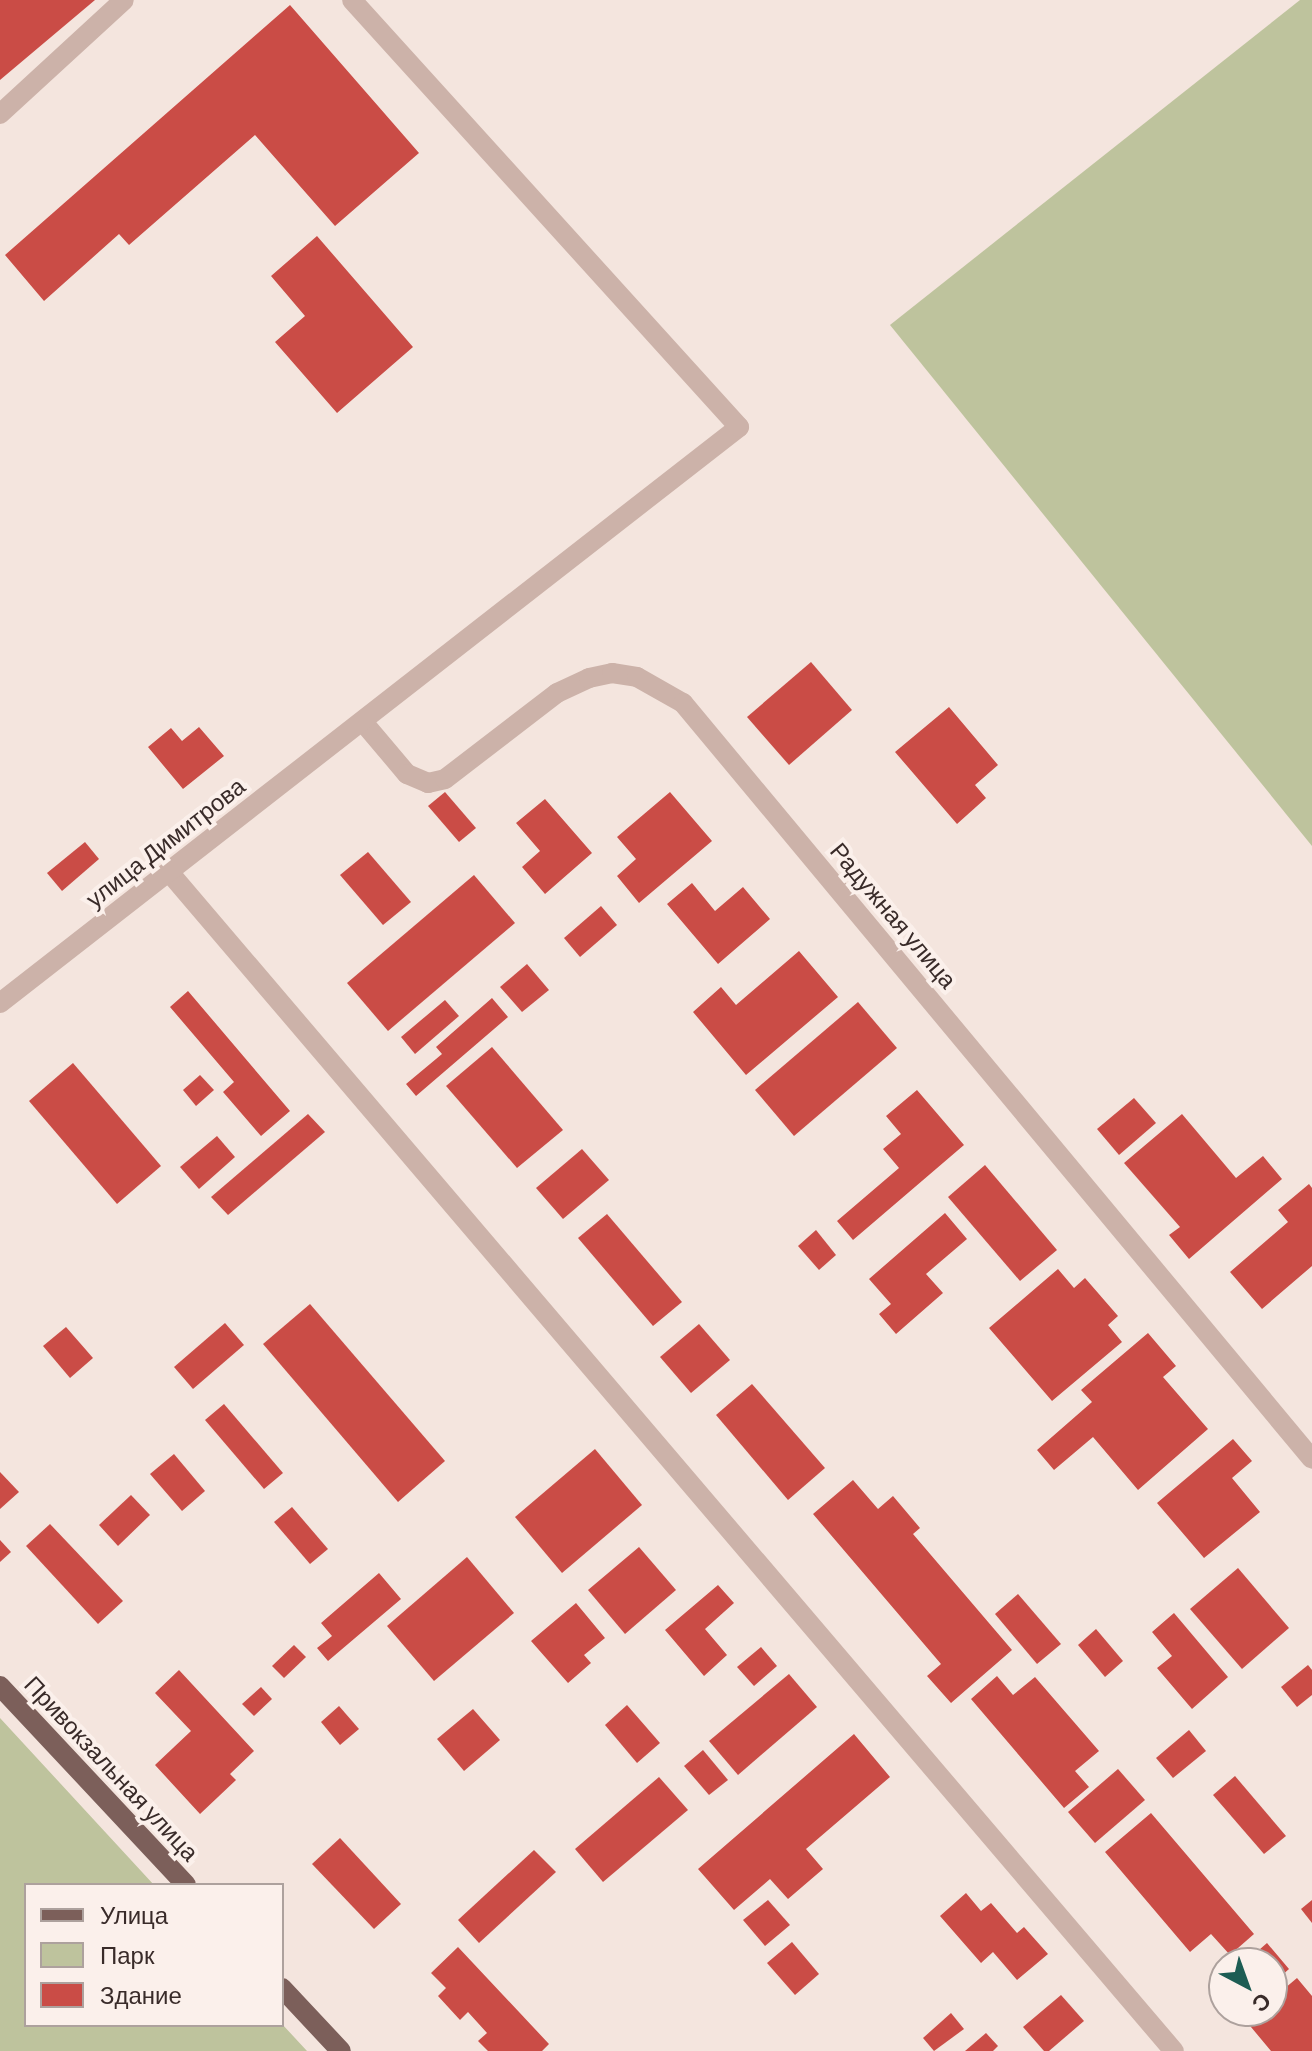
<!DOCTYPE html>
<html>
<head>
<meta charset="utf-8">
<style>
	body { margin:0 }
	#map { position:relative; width:1312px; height:2051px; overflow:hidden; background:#f4e5de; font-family:Barlow,sans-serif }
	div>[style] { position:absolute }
	.green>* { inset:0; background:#bec39d }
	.building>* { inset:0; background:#ca4c46 }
	.minor>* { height:20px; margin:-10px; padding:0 10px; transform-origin:10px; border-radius:10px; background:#ccb2a9 }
	.major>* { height:20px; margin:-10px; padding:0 10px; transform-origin:10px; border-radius:10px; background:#7c5f5a }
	span { translate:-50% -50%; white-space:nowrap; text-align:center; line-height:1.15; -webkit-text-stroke:8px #fbf0eb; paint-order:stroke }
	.street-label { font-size:24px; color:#392b29 }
	.legend { position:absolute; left:24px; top:1883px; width:260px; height:144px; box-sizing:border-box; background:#fbf0eb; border:2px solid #ada19d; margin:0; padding:10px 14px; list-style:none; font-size:24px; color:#392b29 }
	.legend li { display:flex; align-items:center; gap:16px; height:40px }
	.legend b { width:40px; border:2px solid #ada19d }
	.north { position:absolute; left:1208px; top:1947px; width:80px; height:80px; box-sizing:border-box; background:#fbf0eb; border:2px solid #ada19d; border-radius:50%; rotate:139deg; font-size:22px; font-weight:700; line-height:32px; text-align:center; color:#392b29 }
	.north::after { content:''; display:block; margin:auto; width:28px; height:36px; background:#1d5d54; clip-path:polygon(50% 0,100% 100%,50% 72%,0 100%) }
</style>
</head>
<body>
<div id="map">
	<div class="green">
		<i style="clip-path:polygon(1300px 0,1312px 0,1312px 846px,890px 325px)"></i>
		<i style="clip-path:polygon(0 1718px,154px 1885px,26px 1885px,26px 2025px,282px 2024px,307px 2051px,0 2051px)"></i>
	</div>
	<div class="building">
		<i style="clip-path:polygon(0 0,95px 0,0 80px)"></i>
		<i style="clip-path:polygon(290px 5px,419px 153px,335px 226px,255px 135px,129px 245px,119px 234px,44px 301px,5px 255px)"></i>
		<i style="clip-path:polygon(317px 236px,413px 347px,337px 413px,275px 342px,305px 316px,271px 276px)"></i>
		<i style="clip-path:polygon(811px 662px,852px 710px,789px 765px,747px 717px)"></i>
		<i style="clip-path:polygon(949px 707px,998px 765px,975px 785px,986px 798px,957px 824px,895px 752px)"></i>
		<i style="clip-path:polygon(199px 727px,224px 756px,183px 789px,148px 747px,171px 728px,182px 741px)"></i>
		<i style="clip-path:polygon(445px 792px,476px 828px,459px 842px,428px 806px)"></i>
		<i style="clip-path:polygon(670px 792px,712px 841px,639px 903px,617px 876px,636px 859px,617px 837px)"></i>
		<i style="clip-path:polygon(545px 799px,592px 853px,545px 894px,522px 867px,540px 851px,516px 823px)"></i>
		<i style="clip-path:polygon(85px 842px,99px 859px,62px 891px,47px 873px)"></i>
		<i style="clip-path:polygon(368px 852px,411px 902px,383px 925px,340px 875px)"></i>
		<i style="clip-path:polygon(474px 875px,515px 923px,388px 1031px,347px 983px)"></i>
		<i style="clip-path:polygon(692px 883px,715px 911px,743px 887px,770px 919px,718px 964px,667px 904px)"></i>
		<i style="clip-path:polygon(601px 906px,617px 925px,580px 957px,564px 938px)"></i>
		<i style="clip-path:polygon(799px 951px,838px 997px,746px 1075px,693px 1012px,721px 987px,736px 1005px)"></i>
		<i style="clip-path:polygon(527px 964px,549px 990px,522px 1012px,500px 987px)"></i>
		<i style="clip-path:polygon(188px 991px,290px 1111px,261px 1136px,223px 1092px,234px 1082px,170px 1007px)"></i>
		<i style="clip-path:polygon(492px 998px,508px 1017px,416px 1096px,406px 1084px,442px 1054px,436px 1047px)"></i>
		<i style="clip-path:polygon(445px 1000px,459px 1016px,415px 1054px,401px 1037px)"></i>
		<i style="clip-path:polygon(858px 1002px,897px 1048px,794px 1136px,755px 1090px)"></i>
		<i style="clip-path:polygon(492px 1047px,563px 1130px,517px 1168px,446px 1086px)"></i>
		<i style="clip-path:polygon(73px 1063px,161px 1166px,117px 1204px,29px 1101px)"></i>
		<i style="clip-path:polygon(200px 1075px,214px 1090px,196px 1106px,183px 1090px)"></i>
		<i style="clip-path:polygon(917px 1090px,964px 1145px,853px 1240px,837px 1221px,899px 1168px,883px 1149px,901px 1134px,886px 1116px)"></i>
		<i style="clip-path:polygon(1134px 1098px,1156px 1123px,1119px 1155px,1097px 1129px)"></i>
		<i style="clip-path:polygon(308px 1114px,325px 1132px,228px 1215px,211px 1197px)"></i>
		<i style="clip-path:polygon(1182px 1114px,1236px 1178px,1263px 1156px,1282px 1179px,1189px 1259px,1169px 1235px,1180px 1227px,1124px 1163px)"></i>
		<i style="clip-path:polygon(217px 1136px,235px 1157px,199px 1189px,180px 1167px)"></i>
		<i style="clip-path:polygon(582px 1149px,609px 1180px,563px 1219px,536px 1188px)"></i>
		<i style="clip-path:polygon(985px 1165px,1057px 1250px,1020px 1281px,948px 1197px)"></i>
		<i style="clip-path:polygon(1309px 1184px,1312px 1188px,1312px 1266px,1262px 1309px,1230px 1272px,1288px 1222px,1278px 1210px)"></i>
		<i style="clip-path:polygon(945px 1213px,967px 1239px,926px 1274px,943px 1293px,896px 1334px,879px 1314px,891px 1304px,869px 1279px)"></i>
		<i style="clip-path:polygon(607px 1214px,682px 1302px,653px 1326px,578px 1238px)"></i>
		<i style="clip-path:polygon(816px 1230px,836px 1255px,819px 1270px,798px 1246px)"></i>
		<i style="clip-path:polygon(1058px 1269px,1074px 1288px,1085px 1278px,1118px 1316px,1108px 1325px,1122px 1342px,1052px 1401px,989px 1328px)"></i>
		<i style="clip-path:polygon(310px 1304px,445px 1461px,398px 1502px,263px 1344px)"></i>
		<i style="clip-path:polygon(225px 1323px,244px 1345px,193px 1389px,174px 1367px)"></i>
		<i style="clip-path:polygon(699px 1324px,730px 1360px,691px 1393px,660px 1357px)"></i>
		<i style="clip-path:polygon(66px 1327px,93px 1358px,70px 1378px,43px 1346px)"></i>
		<i style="clip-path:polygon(1148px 1333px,1176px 1366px,1163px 1377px,1208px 1429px,1138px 1490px,1093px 1437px,1054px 1470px,1037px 1450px,1092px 1402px,1081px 1390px)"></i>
		<i style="clip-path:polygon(752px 1384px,825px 1468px,788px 1500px,716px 1415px)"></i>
		<i style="clip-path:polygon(224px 1404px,283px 1473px,264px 1489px,205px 1420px)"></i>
		<i style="clip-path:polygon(1233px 1439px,1252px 1461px,1232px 1478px,1260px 1512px,1204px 1558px,1157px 1503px)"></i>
		<i style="clip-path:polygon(595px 1449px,642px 1505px,562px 1573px,515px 1517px)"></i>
		<i style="clip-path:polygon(174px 1454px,205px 1491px,182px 1511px,150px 1474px)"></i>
		<i style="clip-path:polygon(0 1472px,19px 1492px,0 1509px)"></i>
		<i style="clip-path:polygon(853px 1480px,878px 1509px,893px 1496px,920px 1528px,913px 1534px,1012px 1650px,951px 1703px,927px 1676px,941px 1664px,813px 1514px)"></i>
		<i style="clip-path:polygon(131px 1495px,150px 1515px,118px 1546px,99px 1525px)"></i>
		<i style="clip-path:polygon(292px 1507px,328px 1549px,310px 1564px,274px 1522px)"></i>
		<i style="clip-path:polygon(50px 1524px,123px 1601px,98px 1624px,26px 1546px)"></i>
		<i style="clip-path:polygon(0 1540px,11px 1552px,0 1562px)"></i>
		<i style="clip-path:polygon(639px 1547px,676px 1590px,625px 1634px,588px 1590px)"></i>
		<i style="clip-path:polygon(467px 1557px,514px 1613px,434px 1681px,387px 1626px)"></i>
		<i style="clip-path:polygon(1238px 1568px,1289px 1628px,1242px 1669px,1190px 1609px)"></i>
		<i style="clip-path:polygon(379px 1573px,401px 1599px,328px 1661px,317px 1648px,332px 1636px,321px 1623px)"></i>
		<i style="clip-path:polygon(718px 1585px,734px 1603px,705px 1629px,727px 1655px,704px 1676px,665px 1630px)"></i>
		<i style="clip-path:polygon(1018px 1594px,1061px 1644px,1037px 1664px,995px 1614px)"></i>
		<i style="clip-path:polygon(576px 1603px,605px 1638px,584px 1655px,591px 1663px,568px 1683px,531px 1641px)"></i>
		<i style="clip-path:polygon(1174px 1613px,1228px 1677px,1192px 1709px,1157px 1668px,1172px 1656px,1152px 1632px)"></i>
		<i style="clip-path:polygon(1096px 1629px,1123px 1661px,1105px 1677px,1078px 1645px)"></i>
		<i style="clip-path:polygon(294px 1645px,306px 1657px,284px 1678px,272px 1666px)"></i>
		<i style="clip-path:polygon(761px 1647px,777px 1666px,754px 1686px,737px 1667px)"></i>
		<i style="clip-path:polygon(1308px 1665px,1312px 1670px,1312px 1695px,1297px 1707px,1281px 1687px)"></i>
		<i style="clip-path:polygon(179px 1670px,254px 1751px,230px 1774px,236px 1780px,200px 1814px,155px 1765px,191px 1731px,155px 1693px)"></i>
		<i style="clip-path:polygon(789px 1674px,817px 1707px,738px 1775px,709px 1741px)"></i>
		<i style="clip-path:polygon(997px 1676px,1013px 1695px,1035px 1677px,1099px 1751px,1075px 1771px,1089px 1787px,1064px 1808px,971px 1699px)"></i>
		<i style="clip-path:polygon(261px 1687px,272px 1699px,254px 1716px,242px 1704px)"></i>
		<i style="clip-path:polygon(627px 1705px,660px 1743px,637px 1763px,605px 1725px)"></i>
		<i style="clip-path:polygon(339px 1706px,359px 1729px,340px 1745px,321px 1722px)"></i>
		<i style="clip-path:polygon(473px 1709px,500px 1740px,464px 1771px,437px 1739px)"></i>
		<i style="clip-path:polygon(1189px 1730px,1206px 1751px,1173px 1778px,1156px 1758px)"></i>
		<i style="clip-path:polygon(854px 1734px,890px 1777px,806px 1849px,823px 1869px,788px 1899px,770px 1879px,734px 1910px,698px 1869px)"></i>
		<i style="clip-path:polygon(703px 1750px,728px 1780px,709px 1795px,684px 1766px)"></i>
		<i style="clip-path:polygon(1118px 1769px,1145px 1800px,1095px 1843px,1068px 1812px)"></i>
		<i style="clip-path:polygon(1235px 1776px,1286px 1836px,1264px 1854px,1213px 1795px)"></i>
		<i style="clip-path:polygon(659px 1777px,688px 1810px,603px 1882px,575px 1849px)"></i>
		<i style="clip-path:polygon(1151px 1813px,1254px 1934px,1230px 1955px,1211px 1934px,1190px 1952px,1105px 1852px)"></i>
		<i style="clip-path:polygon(340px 1838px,401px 1904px,374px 1929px,312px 1864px)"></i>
		<i style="clip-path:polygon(534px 1850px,556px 1872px,479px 1943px,458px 1920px)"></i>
		<i style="clip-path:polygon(966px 1893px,981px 1911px,991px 1903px,1017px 1933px,1024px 1927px,1048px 1954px,1017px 1980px,993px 1952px,981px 1963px,940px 1916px)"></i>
		<i style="clip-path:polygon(768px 1900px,790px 1925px,765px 1946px,743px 1920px)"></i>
		<i style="clip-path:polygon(1312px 1900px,1312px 1923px,1301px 1909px)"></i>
		<i style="clip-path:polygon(792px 1942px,819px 1974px,795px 1995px,767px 1963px)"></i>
		<i style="clip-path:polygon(1267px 1943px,1289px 1969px,1272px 1984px,1272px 1963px,1244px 1963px)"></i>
		<i style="clip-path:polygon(458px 1947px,549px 2044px,542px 2051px,488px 2051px,478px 2041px,487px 2033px,468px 2012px,460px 2020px,438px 1996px,446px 1988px,431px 1973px)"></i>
		<i style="clip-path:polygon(1297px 1978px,1312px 1996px,1312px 2051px,1271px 2051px,1246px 2021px,1258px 2011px,1272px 2011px,1272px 1999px)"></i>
		<i style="clip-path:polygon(1061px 1995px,1084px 2021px,1049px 2051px,1044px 2051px,1023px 2027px)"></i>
		<i style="clip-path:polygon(951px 2013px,964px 2029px,934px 2051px,923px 2038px)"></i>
		<i style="clip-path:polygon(986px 2033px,998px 2046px,993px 2051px,965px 2051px)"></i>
	</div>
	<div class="minor">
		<i style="left:0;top:114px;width:168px;rotate:-42.6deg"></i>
		<i style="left:363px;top:722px;width:68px;rotate:49.8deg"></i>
		<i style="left:407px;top:774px;width:23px;rotate:23deg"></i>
		<i style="left:428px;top:783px;width:17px;rotate:-13deg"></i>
		<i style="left:445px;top:779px;width:141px;rotate:-37.5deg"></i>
		<i style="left:557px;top:693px;width:35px;rotate:-25deg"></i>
		<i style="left:589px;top:678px;width:24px;rotate:-12deg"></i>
		<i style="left:612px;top:673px;width:25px;rotate:9deg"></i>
		<i style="left:637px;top:677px;width:53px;rotate:29.5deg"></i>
		<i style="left:683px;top:703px;width:983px;rotate:50.24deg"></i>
		<i style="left:169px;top:872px;width:1549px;rotate:49.56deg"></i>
		<i style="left:0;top:1003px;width:937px;rotate:-37.93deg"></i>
		<i style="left:739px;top:427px;width:576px;rotate:-132.19deg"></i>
	</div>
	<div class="major">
		<i style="left:0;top:1686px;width:272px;rotate:46.9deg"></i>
		<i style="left:282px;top:1988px;width:86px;rotate:46.9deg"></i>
	</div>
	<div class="street-label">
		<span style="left:165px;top:842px;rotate:-38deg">улица Димитрова</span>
		<span style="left:894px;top:915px;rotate:50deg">Радужная улица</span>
		<span style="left:112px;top:1768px;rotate:47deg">Привокзальная улица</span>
	</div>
	<ul class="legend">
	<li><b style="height:10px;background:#7c5f5a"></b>Улица</li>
	<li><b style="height:22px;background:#bec39d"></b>Парк</li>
	<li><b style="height:22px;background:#ca4c46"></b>Здание</li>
	</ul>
	<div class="north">С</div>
</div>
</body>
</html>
